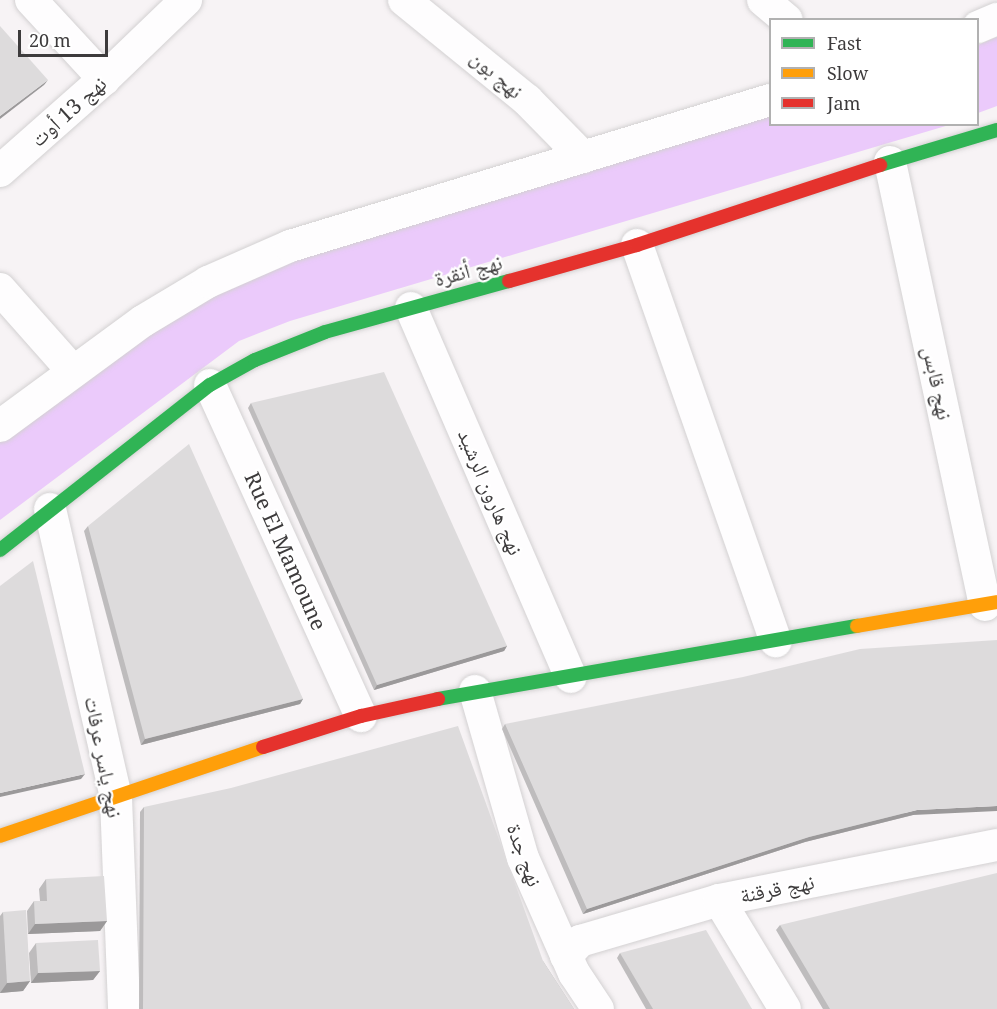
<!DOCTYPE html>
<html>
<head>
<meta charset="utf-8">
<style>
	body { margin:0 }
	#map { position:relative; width:997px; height:1009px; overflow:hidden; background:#f7f3f5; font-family:"Noto Serif","Noto Naskh Arabic",serif }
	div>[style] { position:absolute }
	.water>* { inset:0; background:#ebcafb }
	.roads { filter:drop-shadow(0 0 2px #d3d1d2) drop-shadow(0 0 2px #d3d1d2) }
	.street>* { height:32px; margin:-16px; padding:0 16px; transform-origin:16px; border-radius:16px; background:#fefdfe }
	.fast>* { height:14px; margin:-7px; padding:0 7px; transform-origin:7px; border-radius:7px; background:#30b455 }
	.slow>* { height:14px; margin:-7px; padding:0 7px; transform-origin:7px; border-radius:7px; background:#ff9f0a }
	.jam>* { height:14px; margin:-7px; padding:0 7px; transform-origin:7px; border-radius:7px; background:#e5322d }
	.wall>* { inset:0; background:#bebcbd }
	.shaded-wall>* { inset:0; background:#9b999a }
	.building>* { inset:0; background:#dddbdc }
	span { translate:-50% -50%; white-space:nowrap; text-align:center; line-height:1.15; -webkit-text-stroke:4.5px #fff; paint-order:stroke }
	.street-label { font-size:21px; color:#3d3b3c }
	.legend { position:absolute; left:769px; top:18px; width:210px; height:108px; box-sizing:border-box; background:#fff; border:2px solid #b1b1b1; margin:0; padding:8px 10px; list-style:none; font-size:18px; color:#3d3b3c }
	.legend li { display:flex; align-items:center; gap:12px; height:30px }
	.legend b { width:30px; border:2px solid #b1b1b1 }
	.scale { position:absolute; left:18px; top:30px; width:90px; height:27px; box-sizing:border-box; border:3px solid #3d3b3c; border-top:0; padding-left:8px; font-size:18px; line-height:21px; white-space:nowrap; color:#3d3b3c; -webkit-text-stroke:4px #fff; paint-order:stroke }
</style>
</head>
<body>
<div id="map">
	<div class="water">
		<i style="clip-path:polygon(997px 37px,997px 106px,978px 113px,978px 45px)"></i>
		<i style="clip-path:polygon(770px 115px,770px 124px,949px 125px,290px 321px,239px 341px,0 520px,0 440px,142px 333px,260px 265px)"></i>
	</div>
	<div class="roads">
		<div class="street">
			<i style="left:31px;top:0;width:108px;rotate:47.3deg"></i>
			<i style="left:404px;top:0;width:159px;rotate:39.1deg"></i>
			<i style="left:527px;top:100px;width:80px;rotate:45.5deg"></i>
			<i style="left:763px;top:0;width:31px;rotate:40deg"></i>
			<i style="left:978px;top:27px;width:21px;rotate:-23deg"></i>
			<i style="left:890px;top:162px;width:453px;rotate:77.9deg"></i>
			<i style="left:0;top:171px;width:139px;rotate:-41.5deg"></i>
			<i style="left:104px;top:79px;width:114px;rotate:-43.9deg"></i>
			<i style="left:637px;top:245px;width:420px;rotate:70.7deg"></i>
			<i style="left:0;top:289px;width:108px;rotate:48.4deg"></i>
			<i style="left:411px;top:308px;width:402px;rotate:66.6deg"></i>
			<i style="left:210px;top:385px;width:364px;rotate:65.5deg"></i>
			<i style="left:0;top:426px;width:177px;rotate:-36.3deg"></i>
			<i style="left:143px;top:321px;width:76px;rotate:-31deg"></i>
			<i style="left:208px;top:282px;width:90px;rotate:-23.7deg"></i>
			<i style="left:290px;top:246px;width:502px;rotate:-16.92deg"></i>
			<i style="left:50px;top:509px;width:296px;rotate:77.1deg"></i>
			<i style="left:116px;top:798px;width:211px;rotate:87.8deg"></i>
			<i style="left:475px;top:691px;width:174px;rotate:74deg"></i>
			<i style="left:523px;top:858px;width:126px;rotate:66.1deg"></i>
			<i style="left:574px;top:973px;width:43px;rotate:56.3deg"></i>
			<i style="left:719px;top:900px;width:127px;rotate:58.8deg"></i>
			<i style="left:566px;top:956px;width:21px;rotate:-47deg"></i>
			<i style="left:580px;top:941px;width:145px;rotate:-16.4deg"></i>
			<i style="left:719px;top:900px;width:283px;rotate:-11.2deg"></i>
		</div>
		<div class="fast">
			<i style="left:880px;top:165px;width:122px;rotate:-16.7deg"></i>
			<i style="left:0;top:550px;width:267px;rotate:-38.2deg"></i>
			<i style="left:210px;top:385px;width:51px;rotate:-29.1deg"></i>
			<i style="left:255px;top:360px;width:75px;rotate:-21.8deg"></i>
			<i style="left:325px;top:332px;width:191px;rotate:-15.5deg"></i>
			<i style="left:438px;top:699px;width:425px;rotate:-9.9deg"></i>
		</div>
		<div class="slow">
			<i style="left:857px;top:626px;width:142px;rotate:-9.7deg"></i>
			<i style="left:0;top:836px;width:278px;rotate:-18.7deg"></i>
		</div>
		<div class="jam">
			<i style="left:509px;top:281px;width:133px;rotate:-15.7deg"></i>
			<i style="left:637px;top:245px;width:256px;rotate:-18.2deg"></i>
			<i style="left:263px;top:747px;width:103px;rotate:-17.6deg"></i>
			<i style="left:361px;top:716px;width:79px;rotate:-12.4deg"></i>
		</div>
	</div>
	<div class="wall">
		<i style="clip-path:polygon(251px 403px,507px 646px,504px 651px,374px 690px,248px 408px)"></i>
		<i style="clip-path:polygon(88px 526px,303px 699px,300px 704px,141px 745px,84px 531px)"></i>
		<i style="clip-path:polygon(505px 724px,913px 815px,805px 842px,583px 914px,502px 729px)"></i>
		<i style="clip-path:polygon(144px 807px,543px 961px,574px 1009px,139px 1009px,140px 812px)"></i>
		<i style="clip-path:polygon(46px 879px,107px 921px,100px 931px,28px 934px,27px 911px,34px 901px,40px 901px,39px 889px)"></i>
		<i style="clip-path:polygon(3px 912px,30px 981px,23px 991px,0 993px,0 916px)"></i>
		<i style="clip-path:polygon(780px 925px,997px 1009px,823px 1009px,776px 930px)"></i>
		<i style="clip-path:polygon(36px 943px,100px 971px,93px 980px,31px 983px,29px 953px)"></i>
		<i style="clip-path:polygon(620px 953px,752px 1009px,646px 1009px,617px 958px)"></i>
	</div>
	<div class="shaded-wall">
		<i style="clip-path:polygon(48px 80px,44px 85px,0 119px,0 116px)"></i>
		<i style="clip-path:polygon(507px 646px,504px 651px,374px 690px,377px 685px)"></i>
		<i style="clip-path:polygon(303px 699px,300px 704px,141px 745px,145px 739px)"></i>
		<i style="clip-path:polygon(85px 774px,81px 779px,0 797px,0 793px)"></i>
		<i style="clip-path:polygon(997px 806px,997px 811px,913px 815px,805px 842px,583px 914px,587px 909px,809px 837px,917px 810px)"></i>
		<i style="clip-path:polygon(107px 921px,100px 931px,28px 934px,35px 924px)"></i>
		<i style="clip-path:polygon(100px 971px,93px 980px,31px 983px,38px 973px)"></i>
		<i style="clip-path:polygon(30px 981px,23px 991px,0 993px,7px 983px)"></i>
	</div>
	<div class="building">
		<i style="clip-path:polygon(0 26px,48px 80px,0 116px)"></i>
		<i style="clip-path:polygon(384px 372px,507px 646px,377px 685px,251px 403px)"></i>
		<i style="clip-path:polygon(189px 444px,303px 699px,145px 739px,88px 526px)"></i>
		<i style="clip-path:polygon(33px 561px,85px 774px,0 793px,0 586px)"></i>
		<i style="clip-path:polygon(997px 640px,997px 806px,917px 810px,809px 837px,587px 909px,505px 724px,743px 677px,860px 649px)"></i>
		<i style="clip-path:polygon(458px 726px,543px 961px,574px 1009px,143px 1009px,144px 807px,231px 788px)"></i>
		<i style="clip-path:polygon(997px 873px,997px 1009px,830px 1009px,780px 925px)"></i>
		<i style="clip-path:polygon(104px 876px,107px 921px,35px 924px,34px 901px,47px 901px,46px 879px)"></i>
		<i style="clip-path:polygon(26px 910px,30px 981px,7px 983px,3px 912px)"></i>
		<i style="clip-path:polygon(706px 930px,752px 1009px,653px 1009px,620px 953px)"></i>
		<i style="clip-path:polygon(98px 940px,100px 971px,38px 973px,36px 943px)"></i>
	</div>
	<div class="street-label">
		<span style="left:497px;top:74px;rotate:41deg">نهج بون</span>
		<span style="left:68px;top:111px;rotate:-42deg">نهج 13 أوت</span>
		<span style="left:468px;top:270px;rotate:-15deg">نهج أنقرة</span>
		<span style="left:938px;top:383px;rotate:78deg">نهج قابس</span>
		<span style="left:491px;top:492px;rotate:67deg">نهج هارون الرشيد</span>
		<span style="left:286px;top:551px;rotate:66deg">Rue El Mamoune</span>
		<span style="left:104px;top:757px;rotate:79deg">نهج ياسر عرفات</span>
		<span style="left:525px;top:855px;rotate:70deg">نهج جدة</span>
		<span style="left:777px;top:888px;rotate:-11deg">نهج قرقنة</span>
	</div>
	<ul class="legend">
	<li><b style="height:8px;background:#30b455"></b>Fast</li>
	<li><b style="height:8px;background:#ff9f0a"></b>Slow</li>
	<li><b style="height:8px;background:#e5322d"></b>Jam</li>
	</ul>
	<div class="scale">20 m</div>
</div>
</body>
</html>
